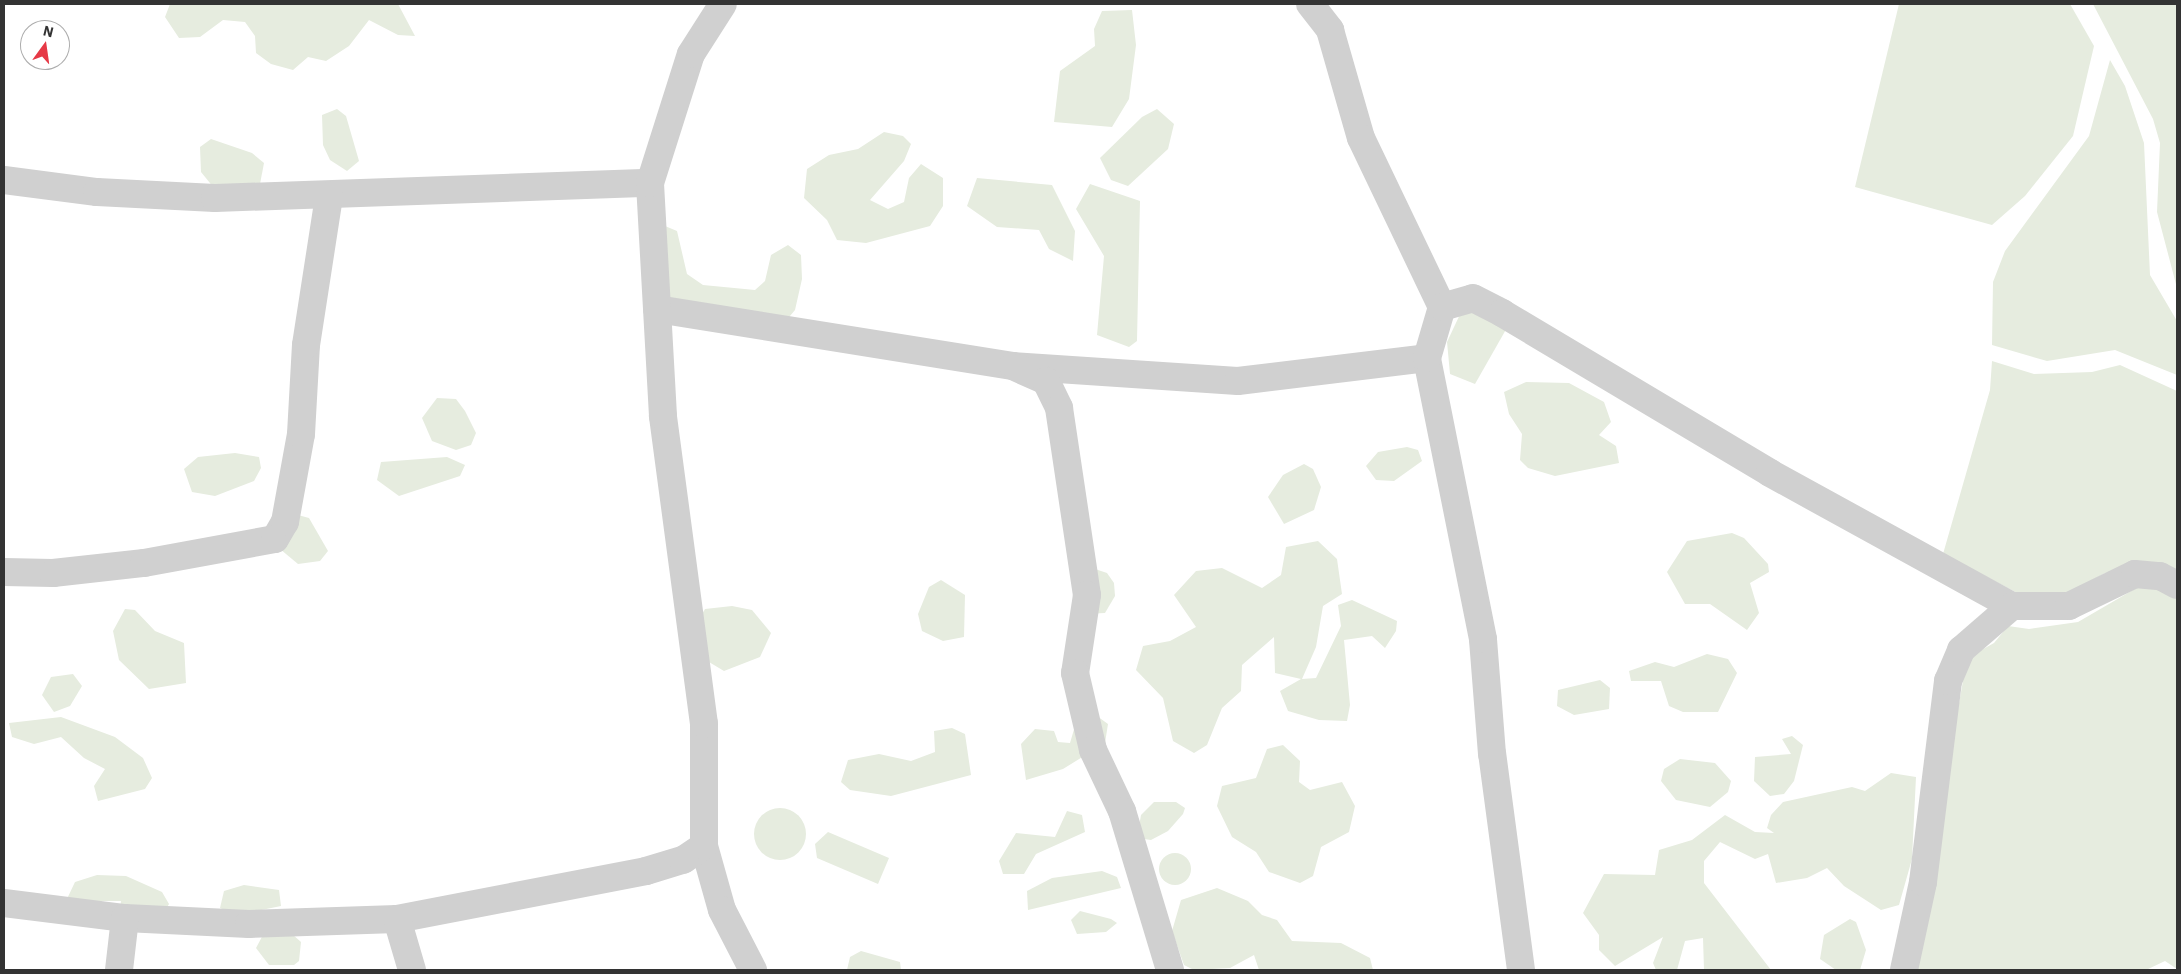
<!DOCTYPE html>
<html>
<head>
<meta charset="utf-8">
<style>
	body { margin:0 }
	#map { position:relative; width:2181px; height:974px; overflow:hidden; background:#fff; font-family:"IBM Plex Sans",sans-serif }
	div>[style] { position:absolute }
	.green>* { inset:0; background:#e6ecdf }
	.round { border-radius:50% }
	.street>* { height:28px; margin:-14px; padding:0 14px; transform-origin:14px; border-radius:14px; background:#d0d0d0 }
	span { translate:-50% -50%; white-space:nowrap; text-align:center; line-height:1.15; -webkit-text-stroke:5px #fff; paint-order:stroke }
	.frame { position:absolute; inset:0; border:5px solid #333; pointer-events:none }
	.north { position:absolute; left:20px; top:20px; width:50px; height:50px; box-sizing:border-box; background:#fff; border:1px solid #adadad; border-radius:50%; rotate:14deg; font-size:14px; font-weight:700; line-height:20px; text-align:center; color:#333 }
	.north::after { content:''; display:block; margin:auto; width:18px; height:22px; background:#e63946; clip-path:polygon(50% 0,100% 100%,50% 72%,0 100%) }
</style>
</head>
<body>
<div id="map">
	<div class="green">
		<i style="clip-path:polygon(170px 4px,398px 4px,415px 36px,398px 35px,369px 20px,349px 46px,326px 61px,308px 57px,293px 70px,271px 64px,256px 53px,255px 36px,245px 22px,223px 20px,200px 37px,179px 38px,165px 17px)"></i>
		<i style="clip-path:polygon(1899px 4px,2070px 4px,2094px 46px,2073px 136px,2025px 196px,1992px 225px,1855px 187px)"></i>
		<i style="clip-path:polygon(2093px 4px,2177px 4px,2177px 288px,2157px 212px,2160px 143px,2153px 119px)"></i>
		<i style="clip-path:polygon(1132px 10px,1136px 45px,1129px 99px,1112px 127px,1054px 122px,1060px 71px,1095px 46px,1094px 29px,1102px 11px)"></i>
		<i style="clip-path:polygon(2110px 60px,2125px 86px,2144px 143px,2150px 275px,2177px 321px,2177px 375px,2115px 350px,2047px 361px,1992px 345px,1993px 282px,2005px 251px,2089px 136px)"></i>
		<i style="clip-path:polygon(337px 109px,346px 116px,359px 161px,347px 171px,330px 160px,323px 145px,322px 115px)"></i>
		<i style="clip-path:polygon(1157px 109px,1174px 124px,1168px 149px,1128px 186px,1111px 180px,1100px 158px,1142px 117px)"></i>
		<i style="clip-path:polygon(884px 132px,903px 136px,911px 144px,904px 161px,870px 200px,888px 209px,904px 202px,909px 178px,921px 164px,943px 178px,943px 206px,930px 226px,866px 243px,837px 240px,827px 220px,804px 198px,807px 169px,829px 155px,858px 149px)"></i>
		<i style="clip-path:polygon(211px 139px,252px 153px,264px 163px,260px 184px,214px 188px,201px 172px,200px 147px)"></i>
		<i style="clip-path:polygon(977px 178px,1052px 185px,1075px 231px,1073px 261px,1049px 249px,1039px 230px,997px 227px,967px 206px)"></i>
		<i style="clip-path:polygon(1090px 184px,1140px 201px,1137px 341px,1129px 347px,1097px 335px,1104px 256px,1076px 209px)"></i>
		<i style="clip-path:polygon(665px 226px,677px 231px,687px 274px,703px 285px,755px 290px,765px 281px,771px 255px,788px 245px,801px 255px,802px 279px,795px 310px,774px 335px,672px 302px,649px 277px)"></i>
		<i style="clip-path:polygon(1493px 296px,1504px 298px,1508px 326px,1475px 384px,1450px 374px,1447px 342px,1462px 310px)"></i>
		<i style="clip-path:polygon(1992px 361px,2034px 374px,2092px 372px,2120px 365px,2177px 391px,2177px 575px,2158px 565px,2105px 573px,2060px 598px,2025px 597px,1943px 554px,1990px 390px)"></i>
		<i style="clip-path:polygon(1526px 382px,1569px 383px,1604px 402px,1611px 422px,1599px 435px,1616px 446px,1619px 463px,1555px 476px,1528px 468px,1520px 460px,1522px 434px,1509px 414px,1504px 392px)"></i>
		<i style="clip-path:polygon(437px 398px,456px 399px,465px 411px,476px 433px,471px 445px,456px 450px,432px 441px,422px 418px)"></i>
		<i style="clip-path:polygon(1407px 447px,1418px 450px,1422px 461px,1394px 481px,1376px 480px,1366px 466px,1378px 452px)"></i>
		<i style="clip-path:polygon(235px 453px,259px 457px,261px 468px,254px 481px,215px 496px,192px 492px,184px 469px,198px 457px)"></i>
		<i style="clip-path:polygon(447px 457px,465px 465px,460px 476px,399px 496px,377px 480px,381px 462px)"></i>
		<i style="clip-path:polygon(1304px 464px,1313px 469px,1321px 487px,1314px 510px,1284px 524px,1268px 497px,1283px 475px)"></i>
		<i style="clip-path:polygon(298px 515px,309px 518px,328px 551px,320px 561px,298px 564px,280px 549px)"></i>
		<i style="clip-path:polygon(1732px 533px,1744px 538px,1768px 564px,1769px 572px,1750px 583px,1759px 613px,1747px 630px,1710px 604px,1685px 604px,1667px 572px,1687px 541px)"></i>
		<i style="clip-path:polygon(1318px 541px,1337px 559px,1342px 594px,1323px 606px,1316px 647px,1302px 679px,1316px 678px,1341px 626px,1338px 605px,1352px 600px,1397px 621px,1396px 631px,1385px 648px,1372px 636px,1344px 640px,1350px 705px,1347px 721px,1319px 720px,1288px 711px,1280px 691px,1301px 679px,1275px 673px,1274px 637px,1242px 665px,1241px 691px,1222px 708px,1207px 745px,1194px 753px,1173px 741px,1163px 698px,1136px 670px,1143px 646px,1170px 641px,1196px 627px,1174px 595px,1196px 571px,1222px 568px,1262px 588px,1281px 575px,1286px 547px)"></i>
		<i style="clip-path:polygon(1095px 569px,1107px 573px,1114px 583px,1115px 596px,1105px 613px,1084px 614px)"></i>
		<i style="clip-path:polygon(941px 580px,965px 595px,964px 637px,943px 641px,922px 631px,918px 614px,929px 587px)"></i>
		<i style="clip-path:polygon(2145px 583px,2167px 587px,2177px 599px,2177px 969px,2165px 961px,2146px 970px,1912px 970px,1967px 658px,1994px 643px,2008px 626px,2029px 629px,2078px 622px)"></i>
		<i style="clip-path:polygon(732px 606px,752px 610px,771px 633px,760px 657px,724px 671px,704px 659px,698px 621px,705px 609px)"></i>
		<i style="clip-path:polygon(125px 609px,135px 610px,155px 631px,184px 643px,186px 683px,149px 689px,119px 660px,113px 631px)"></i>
		<i style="clip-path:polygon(1707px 654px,1728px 659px,1737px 673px,1718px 712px,1683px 712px,1669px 706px,1661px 681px,1631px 681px,1629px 671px,1655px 662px,1674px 667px)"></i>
		<i style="clip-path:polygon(73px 674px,82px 686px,70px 706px,54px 712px,42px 695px,51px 677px)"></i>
		<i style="clip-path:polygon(1600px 680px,1610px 688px,1609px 709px,1574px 715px,1557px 706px,1558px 690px)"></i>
		<i style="clip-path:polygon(1090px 711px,1108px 724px,1105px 743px,1063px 769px,1026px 780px,1021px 744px,1035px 729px,1054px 731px,1058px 742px,1070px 743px,1075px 726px)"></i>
		<i style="clip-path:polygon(61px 717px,115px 737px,143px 758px,152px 778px,145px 789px,98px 801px,94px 786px,105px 769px,84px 758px,61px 737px,34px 744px,12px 737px,9px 723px)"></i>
		<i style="clip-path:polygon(952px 728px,965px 734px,971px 775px,891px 796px,850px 790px,841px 782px,848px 760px,879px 754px,911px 761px,935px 752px,934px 731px)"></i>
		<i style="clip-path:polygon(1792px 736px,1803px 745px,1794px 781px,1784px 794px,1770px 796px,1754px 781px,1755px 757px,1791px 754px,1782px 739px)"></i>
		<i style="clip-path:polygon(1283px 745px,1300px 761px,1299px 782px,1310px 790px,1342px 782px,1355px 806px,1349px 832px,1321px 847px,1313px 876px,1300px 883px,1269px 872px,1256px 852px,1232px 837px,1217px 806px,1222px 786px,1256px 778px,1267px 749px)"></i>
		<i style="clip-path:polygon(1680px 759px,1715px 763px,1731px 781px,1728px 792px,1710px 807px,1676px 800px,1661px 781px,1664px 769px)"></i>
		<i style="clip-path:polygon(1891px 773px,1916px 777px,1912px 859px,1899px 905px,1881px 910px,1844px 886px,1827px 868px,1807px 878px,1776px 883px,1768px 854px,1755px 859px,1720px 842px,1704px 861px,1704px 883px,1771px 970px,1704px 970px,1703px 938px,1685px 941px,1677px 970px,1656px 970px,1653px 963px,1663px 937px,1615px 966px,1599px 950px,1599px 935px,1583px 913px,1604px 874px,1655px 875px,1659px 850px,1692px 840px,1725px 815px,1755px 832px,1774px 833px,1767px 828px,1771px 815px,1783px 802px,1852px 787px,1865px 791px)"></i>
		<i style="clip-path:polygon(1154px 802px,1176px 802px,1185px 808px,1183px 814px,1168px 831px,1151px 840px,1137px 838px,1141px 815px)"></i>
		<i class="round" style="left:754px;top:808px;width:52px;height:52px"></i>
		<i style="clip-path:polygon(1067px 811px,1082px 815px,1085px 832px,1036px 854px,1024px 874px,1003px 874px,999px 861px,1016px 833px,1055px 837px)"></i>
		<i style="clip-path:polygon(828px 832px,889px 858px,878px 884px,817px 858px,815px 844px)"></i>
		<i class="round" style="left:1159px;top:853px;width:32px;height:32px"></i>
		<i style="clip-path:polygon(1102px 871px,1117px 877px,1121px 888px,1028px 910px,1027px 891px,1052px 878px)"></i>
		<i style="clip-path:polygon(97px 875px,126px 876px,162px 892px,169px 904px,154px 930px,118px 922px,121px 901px,66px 901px,75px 882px)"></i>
		<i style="clip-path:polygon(244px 885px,279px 890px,281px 906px,236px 915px,220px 908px,224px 891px)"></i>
		<i style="clip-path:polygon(1217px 888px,1248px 901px,1262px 915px,1277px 920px,1292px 941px,1341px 943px,1370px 958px,1373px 970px,1259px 970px,1254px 955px,1230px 968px,1194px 970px,1184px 965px,1172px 931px,1181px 900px)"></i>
		<i style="clip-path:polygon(1080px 911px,1111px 919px,1117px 923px,1106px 932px,1077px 934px,1071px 920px)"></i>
		<i style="clip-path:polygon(1850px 919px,1856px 922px,1866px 950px,1860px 970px,1836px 970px,1820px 959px,1824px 935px)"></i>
		<i style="clip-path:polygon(264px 933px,292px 934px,301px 942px,299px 961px,294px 965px,269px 965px,256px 948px)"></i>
		<i style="clip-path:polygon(861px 951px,900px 962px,901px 970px,847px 970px,850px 957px)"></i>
	</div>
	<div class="street">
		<i style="left:1310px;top:4px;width:33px;rotate:52deg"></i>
		<i style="left:1330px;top:30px;width:112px;rotate:74deg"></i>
		<i style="left:1361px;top:138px;width:187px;rotate:64.4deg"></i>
		<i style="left:4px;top:180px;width:94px;rotate:7.4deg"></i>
		<i style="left:97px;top:192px;width:118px;rotate:2.9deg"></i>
		<i style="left:215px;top:198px;width:435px;rotate:-2deg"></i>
		<i style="left:657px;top:309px;width:361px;rotate:9.1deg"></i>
		<i style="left:1013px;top:366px;width:225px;rotate:3.8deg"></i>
		<i style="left:1238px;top:381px;width:190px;rotate:-6.9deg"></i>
		<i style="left:1017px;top:368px;width:32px;rotate:24deg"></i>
		<i style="left:1046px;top:381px;width:30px;rotate:64deg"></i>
		<i style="left:1059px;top:408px;width:189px;rotate:81.5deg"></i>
		<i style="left:1087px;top:595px;width:79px;rotate:98.7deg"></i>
		<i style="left:1075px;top:673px;width:79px;rotate:76.8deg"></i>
		<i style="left:1093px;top:750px;width:68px;rotate:64.6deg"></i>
		<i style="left:1122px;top:811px;width:166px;rotate:73.2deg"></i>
		<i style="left:4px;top:572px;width:49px;rotate:1.2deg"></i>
		<i style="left:53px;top:573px;width:92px;rotate:-6.3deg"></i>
		<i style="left:144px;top:563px;width:133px;rotate:-10.4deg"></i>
		<i style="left:275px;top:539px;width:20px;rotate:-60deg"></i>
		<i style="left:285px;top:522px;width:89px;rotate:-79.7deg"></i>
		<i style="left:301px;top:434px;width:89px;rotate:-86.8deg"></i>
		<i style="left:306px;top:345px;width:151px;rotate:-81.2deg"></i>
		<i style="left:704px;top:846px;width:66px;rotate:74.3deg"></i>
		<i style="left:722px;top:910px;width:68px;rotate:62.7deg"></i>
		<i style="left:4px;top:903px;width:122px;rotate:7.1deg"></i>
		<i style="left:125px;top:918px;width:124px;rotate:2.8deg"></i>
		<i style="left:249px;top:924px;width:148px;rotate:-1.9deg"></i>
		<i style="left:397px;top:919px;width:254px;rotate:-10.9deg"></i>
		<i style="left:646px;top:871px;width:39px;rotate:-17deg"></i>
		<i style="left:683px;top:860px;width:25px;rotate:-34deg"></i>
		<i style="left:704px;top:846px;width:122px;rotate:-90deg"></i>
		<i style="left:704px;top:724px;width:311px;rotate:-97.6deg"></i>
		<i style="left:663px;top:416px;width:233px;rotate:-93.2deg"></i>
		<i style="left:650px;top:183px;width:135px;rotate:-72.4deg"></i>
		<i style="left:691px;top:54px;width:59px;rotate:-57.4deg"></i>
		<i style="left:397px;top:919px;width:53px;rotate:73.6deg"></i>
		<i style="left:119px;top:970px;width:52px;rotate:-83.4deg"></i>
		<i style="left:1521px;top:970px;width:218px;rotate:-97.6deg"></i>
		<i style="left:1492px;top:754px;width:115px;rotate:-94.5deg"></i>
		<i style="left:1483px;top:639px;width:287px;rotate:-101.3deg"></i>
		<i style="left:1427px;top:358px;width:53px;rotate:-73.6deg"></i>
		<i style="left:1442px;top:307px;width:32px;rotate:-16deg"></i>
		<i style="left:1473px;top:298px;width:33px;rotate:27deg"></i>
		<i style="left:1502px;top:313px;width:312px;rotate:30.8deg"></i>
		<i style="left:1770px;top:473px;width:276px;rotate:28.8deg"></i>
		<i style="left:2012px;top:606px;width:57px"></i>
		<i style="left:2069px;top:606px;width:73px;rotate:-25.9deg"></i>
		<i style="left:2135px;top:574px;width:25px;rotate:5deg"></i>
		<i style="left:2160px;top:576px;width:19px;rotate:28deg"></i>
		<i style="left:1904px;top:970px;width:90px;rotate:-77.8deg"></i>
		<i style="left:1923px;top:882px;width:203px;rotate:-82.9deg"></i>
		<i style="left:1948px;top:681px;width:34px;rotate:-67deg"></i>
		<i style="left:1961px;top:650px;width:67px;rotate:-40.8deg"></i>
	</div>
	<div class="frame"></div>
	<div class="north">N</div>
</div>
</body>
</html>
